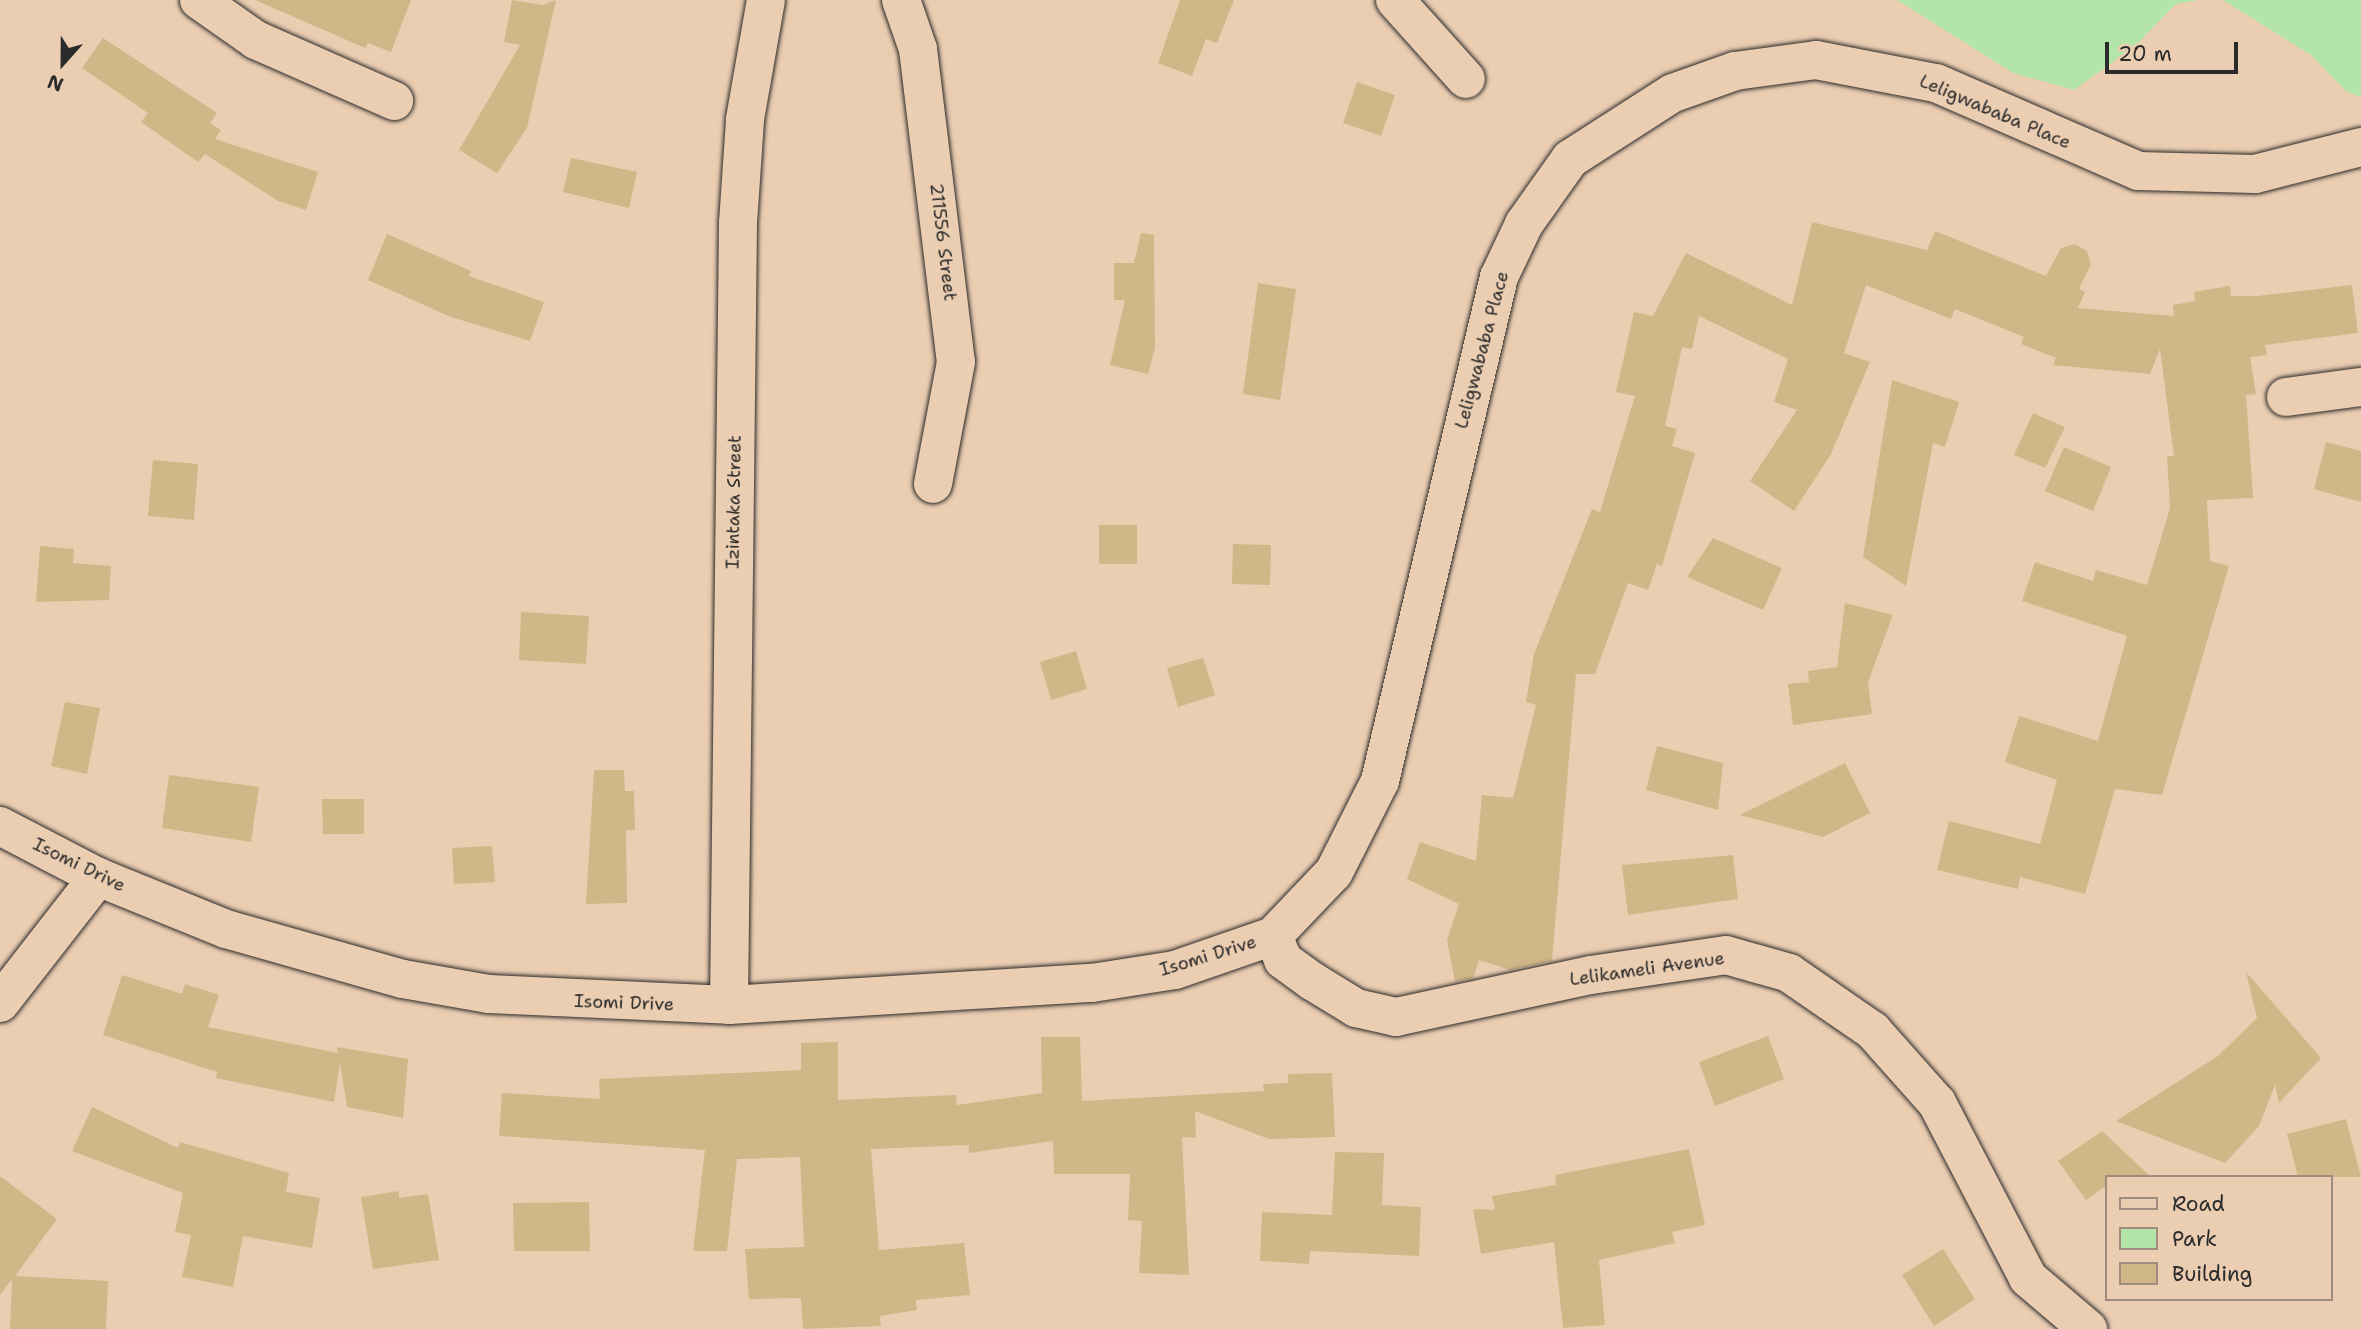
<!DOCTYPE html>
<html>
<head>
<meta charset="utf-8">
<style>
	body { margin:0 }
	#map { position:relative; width:2361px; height:1329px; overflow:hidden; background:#ebceb2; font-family:"Shantell Sans",sans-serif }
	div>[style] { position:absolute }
	.green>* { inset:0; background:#b2e5a7 }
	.building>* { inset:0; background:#d0b787 }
	.roads { filter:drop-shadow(0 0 2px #2b2b2b) drop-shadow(0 0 2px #2b2b2b) }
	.street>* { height:38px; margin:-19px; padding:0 19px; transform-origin:19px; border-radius:19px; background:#ebceb2 }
	.secondary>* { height:38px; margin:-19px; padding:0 19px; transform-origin:19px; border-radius:19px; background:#ebceb2 }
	span { translate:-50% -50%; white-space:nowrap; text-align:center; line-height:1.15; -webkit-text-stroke:7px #ebceb2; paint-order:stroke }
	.street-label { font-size:18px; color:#2b2b2b }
	.legend { position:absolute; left:2105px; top:1175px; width:228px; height:126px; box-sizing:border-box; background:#ebceb2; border:2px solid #9e8d7c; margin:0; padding:9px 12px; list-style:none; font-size:21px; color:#2b2b2b }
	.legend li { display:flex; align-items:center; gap:14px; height:35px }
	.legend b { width:35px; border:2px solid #9e8d7c }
	.north { position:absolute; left:28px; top:28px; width:70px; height:70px; -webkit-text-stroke:5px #ebceb2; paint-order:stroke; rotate:201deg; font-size:19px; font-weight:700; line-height:28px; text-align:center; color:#2b2b2b }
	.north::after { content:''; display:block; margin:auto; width:24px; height:32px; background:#2b2b2b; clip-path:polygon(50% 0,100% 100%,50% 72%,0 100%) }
	.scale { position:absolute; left:2105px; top:42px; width:133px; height:32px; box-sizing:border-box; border:4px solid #2b2b2b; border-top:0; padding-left:9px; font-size:21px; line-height:24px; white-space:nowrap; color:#2b2b2b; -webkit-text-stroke:5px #ebceb2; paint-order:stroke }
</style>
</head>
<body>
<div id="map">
	<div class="green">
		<i style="clip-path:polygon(1897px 0,2199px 0,2176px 4px,2135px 46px,2074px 90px,2013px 73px)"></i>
		<i style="clip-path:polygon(2223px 0,2361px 0,2361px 97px,2346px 91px,2311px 55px)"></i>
	</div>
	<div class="building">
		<i style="clip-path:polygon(255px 0,411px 0,391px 52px,368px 43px,365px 48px)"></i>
		<i style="clip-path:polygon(512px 0,543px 5px,556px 0,527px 128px,497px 173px,459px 150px,520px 45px,504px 42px)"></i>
		<i style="clip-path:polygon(1180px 0,1234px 0,1217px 43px,1206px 39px,1192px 76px,1158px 63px)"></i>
		<i style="clip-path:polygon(103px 38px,217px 113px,210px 123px,221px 130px,215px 139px,318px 172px,306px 210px,278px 201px,205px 154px,198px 162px,141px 122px,148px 113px,82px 68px)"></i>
		<i style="clip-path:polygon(1357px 82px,1395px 95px,1381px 136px,1343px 123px)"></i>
		<i style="clip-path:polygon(571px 158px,637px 172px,629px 208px,563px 192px)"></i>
		<i style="clip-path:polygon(1812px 222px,1927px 250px,1935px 231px,2046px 276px,2061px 248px,2075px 244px,2087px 251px,2091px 264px,2079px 289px,2085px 292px,2078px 308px,2174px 316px,2173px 305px,2195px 301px,2194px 292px,2230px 286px,2231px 296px,2257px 296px,2352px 285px,2358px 333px,2265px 345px,2267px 355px,2250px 357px,2256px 394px,2246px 395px,2253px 498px,2207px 500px,2210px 561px,2229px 566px,2162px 795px,2115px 789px,2085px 894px,2020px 877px,2018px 889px,1937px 870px,1949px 821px,2040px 844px,2057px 780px,2005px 762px,2019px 716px,2098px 741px,2127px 636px,2022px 601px,2035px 562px,2093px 581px,2096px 570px,2147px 585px,2170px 508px,2167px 456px,2174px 456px,2160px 349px,2150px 374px,2053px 365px,2056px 358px,2021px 344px,2024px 337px,1955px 309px,1951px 319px,1866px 285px,1844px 353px,1870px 362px,1831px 454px,1794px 511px,1750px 481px,1797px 410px,1774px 402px,1788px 359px,1699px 316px,1692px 349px,1682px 347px,1665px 426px,1677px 429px,1672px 446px,1695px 453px,1662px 566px,1657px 564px,1648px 590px,1628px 583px,1595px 674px,1576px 674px,1552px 961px,1510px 970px,1479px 960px,1473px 978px,1455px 982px,1447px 940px,1459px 904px,1407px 879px,1420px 842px,1476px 861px,1482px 795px,1513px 798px,1536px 705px,1526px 702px,1534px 654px,1592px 509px,1600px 512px,1635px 396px,1616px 392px,1634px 312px,1653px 316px,1686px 253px,1792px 305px)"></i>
		<i style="clip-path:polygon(1141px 233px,1154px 235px,1155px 348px,1148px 374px,1110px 365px,1125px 300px,1114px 300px,1114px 263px,1134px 263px)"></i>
		<i style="clip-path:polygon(387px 234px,471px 271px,469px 276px,544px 302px,530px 341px,451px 317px,368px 280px)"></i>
		<i style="clip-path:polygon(1258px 283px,1296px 289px,1280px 400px,1243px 394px)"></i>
		<i style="clip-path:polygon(1892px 380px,1959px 402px,1945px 447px,1933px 443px,1906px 586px,1863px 557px)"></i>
		<i style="clip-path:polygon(2033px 413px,2065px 427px,2045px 468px,2014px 455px)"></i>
		<i style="clip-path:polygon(2326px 442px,2361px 451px,2361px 502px,2314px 489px)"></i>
		<i style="clip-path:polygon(2064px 447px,2111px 467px,2093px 511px,2045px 491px)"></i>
		<i style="clip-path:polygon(153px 460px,198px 464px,194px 520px,148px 516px)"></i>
		<i style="clip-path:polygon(1099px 525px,1137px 525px,1137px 564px,1099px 564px)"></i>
		<i style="clip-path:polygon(1713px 538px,1782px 568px,1763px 610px,1687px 577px)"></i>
		<i style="clip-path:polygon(1233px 544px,1271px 545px,1270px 585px,1232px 584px)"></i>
		<i style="clip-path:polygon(40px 546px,74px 549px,73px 563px,111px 566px,109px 600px,36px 602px)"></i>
		<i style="clip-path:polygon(1845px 603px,1893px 615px,1868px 682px,1872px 714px,1793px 725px,1788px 684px,1809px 682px,1808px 671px,1837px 667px)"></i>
		<i style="clip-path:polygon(521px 612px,589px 616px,586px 664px,519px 660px)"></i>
		<i style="clip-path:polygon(1076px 651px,1087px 689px,1051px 700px,1040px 662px)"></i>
		<i style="clip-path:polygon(1203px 658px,1215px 695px,1178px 707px,1167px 668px)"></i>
		<i style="clip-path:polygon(65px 702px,100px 708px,87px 774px,51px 766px)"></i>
		<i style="clip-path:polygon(1657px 746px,1723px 763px,1718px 810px,1646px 790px)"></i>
		<i style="clip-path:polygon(1845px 763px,1870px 813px,1823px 837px,1740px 815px)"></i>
		<i style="clip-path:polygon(594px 770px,624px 770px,625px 791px,634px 791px,635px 830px,626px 830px,627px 903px,586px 904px)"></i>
		<i style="clip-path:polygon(169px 775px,259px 787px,251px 842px,162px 828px)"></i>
		<i style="clip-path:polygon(322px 799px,364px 799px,364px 834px,323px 834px)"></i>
		<i style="clip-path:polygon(492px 846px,495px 882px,454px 884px,452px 848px)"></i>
		<i style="clip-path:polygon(1733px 855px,1738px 899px,1628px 915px,1622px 865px)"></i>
		<i style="clip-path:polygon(2246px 972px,2321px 1058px,2279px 1103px,2275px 1085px,2259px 1126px,2225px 1163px,2116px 1121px,2218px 1056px,2257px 1018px)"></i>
		<i style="clip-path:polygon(122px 975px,182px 994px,185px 984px,219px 995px,208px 1027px,338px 1053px,337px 1047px,408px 1059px,403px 1118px,347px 1107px,340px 1063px,334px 1102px,216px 1078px,217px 1072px,103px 1035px)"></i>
		<i style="clip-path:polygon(1768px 1036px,1784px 1079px,1715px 1106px,1699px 1062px)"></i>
		<i style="clip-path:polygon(1041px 1037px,1080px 1037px,1082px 1101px,1264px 1091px,1263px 1084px,1288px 1083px,1288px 1074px,1332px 1073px,1335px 1137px,1269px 1139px,1195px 1111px,1196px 1138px,1182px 1137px,1189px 1275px,1139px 1273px,1142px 1221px,1128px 1220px,1130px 1174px,1054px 1174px,1053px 1141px,969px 1153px,969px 1145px,871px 1149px,879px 1250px,964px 1243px,970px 1295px,916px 1300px,917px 1310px,880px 1316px,881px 1326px,803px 1329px,801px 1298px,749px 1299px,745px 1249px,804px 1247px,800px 1157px,737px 1159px,727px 1251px,693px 1251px,705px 1150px,499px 1136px,502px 1093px,600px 1099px,599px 1079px,801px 1070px,801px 1043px,838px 1042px,838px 1100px,956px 1095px,957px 1105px,1042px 1093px)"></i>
		<i style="clip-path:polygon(92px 1107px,178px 1148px,180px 1142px,289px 1173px,286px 1192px,320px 1198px,312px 1248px,243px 1236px,233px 1287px,182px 1277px,191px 1235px,175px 1232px,183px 1193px,72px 1151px)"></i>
		<i style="clip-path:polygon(2346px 1119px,2361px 1177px,2298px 1177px,2287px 1134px)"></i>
		<i style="clip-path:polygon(2102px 1131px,2151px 1177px,2107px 1177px,2107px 1185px,2086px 1200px,2058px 1161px)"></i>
		<i style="clip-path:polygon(1689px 1149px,1705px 1225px,1672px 1232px,1675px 1243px,1599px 1260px,1605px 1325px,1563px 1328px,1554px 1242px,1481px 1254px,1473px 1209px,1495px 1210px,1492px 1196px,1556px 1185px,1555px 1175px)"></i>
		<i style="clip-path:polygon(1335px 1152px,1384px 1153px,1382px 1205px,1421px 1207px,1419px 1256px,1310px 1251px,1309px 1264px,1260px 1261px,1262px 1212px,1332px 1215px)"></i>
		<i style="clip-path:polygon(0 1176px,57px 1219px,15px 1276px,108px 1281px,106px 1329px,10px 1329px,12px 1279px,0 1295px)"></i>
		<i style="clip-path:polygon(399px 1191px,399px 1198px,428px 1194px,439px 1260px,373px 1269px,361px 1197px)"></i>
		<i style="clip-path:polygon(589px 1202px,590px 1251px,514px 1251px,513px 1203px)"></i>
		<i style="clip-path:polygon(1943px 1249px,1975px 1299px,1934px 1326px,1902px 1275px)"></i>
	</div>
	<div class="roads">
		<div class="street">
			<i style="left:199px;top:0;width:70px;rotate:35.1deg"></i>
			<i style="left:256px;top:40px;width:151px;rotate:23.8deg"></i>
			<i style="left:901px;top:0;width:52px;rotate:70.9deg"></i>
			<i style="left:918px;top:49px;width:315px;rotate:83.1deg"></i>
			<i style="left:956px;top:362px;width:124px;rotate:100.7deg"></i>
			<i style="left:1395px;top:0;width:106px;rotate:48.1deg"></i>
			<i style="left:2286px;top:397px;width:76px;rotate:-7.6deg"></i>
			<i style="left:1273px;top:936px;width:26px;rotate:67deg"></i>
			<i style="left:1283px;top:960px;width:36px;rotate:36deg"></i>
			<i style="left:1312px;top:981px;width:52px;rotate:31.5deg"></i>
			<i style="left:1356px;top:1008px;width:41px;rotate:12.7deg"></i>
			<i style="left:1396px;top:1017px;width:199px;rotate:-12.2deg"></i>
			<i style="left:1591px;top:975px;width:136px;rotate:-8.4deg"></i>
			<i style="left:1726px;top:955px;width:66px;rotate:15.9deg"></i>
			<i style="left:1789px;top:973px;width:102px;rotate:34.6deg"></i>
			<i style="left:1873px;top:1031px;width:96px;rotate:48.4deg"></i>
			<i style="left:1937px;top:1103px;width:197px;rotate:62.5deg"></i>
			<i style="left:2028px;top:1278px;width:79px;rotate:40.4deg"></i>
			<i style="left:0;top:1003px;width:160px;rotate:-52.1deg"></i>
			<i style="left:729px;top:1005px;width:782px;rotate:-89.34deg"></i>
			<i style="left:738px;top:223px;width:104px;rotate:-86.1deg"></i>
			<i style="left:745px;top:119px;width:121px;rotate:-80deg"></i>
		</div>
		<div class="secondary">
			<i style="left:0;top:826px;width:110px;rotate:27.5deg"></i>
			<i style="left:98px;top:877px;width:138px;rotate:22.1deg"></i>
			<i style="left:226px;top:929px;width:184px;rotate:15.8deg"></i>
			<i style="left:403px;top:979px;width:87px;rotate:9.9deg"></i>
			<i style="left:489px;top:994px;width:240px;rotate:2.6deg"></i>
			<i style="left:729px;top:1005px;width:364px;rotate:-3.5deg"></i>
			<i style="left:1092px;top:983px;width:84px;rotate:-8.9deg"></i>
			<i style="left:1175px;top:970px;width:104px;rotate:-19.1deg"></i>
			<i style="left:1273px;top:936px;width:88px;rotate:-46.4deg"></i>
			<i style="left:1334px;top:872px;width:102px;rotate:-63.2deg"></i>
			<i style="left:1380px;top:781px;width:518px;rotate:-76.72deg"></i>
			<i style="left:1499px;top:277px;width:59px;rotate:-64.7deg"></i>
			<i style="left:1524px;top:224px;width:80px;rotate:-54.7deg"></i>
			<i style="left:1570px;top:159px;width:122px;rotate:-32.7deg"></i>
			<i style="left:1673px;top:93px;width:66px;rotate:-19.5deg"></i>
			<i style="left:1735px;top:71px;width:82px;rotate:-7.7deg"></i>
			<i style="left:1816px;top:60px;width:122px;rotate:10.9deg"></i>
			<i style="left:1936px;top:83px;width:220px;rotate:23.5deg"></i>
			<i style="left:2138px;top:171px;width:117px;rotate:1.5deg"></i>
			<i style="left:2255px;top:174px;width:109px;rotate:-14.3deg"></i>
		</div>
	</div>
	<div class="street-label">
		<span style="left:1995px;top:112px;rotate:23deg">Leligwababa Place</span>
		<span style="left:943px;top:242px;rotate:83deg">211556 Street</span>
		<span style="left:1482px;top:350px;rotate:-75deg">Leligwababa Place</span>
		<span style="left:734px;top:502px;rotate:-89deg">Izintaka Street</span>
		<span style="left:79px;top:865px;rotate:26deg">Isomi Drive</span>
		<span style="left:1208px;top:956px;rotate:-17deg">Isomi Drive</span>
		<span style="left:1647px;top:969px;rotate:-8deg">Lelikameli Avenue</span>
		<span style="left:624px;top:1003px;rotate:2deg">Isomi Drive</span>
	</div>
	<ul class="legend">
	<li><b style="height:9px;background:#ebceb2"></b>Road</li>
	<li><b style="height:19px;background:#b2e5a7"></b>Park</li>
	<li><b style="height:19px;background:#d0b787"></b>Building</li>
	</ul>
	<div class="north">N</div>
	<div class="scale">20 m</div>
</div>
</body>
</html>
